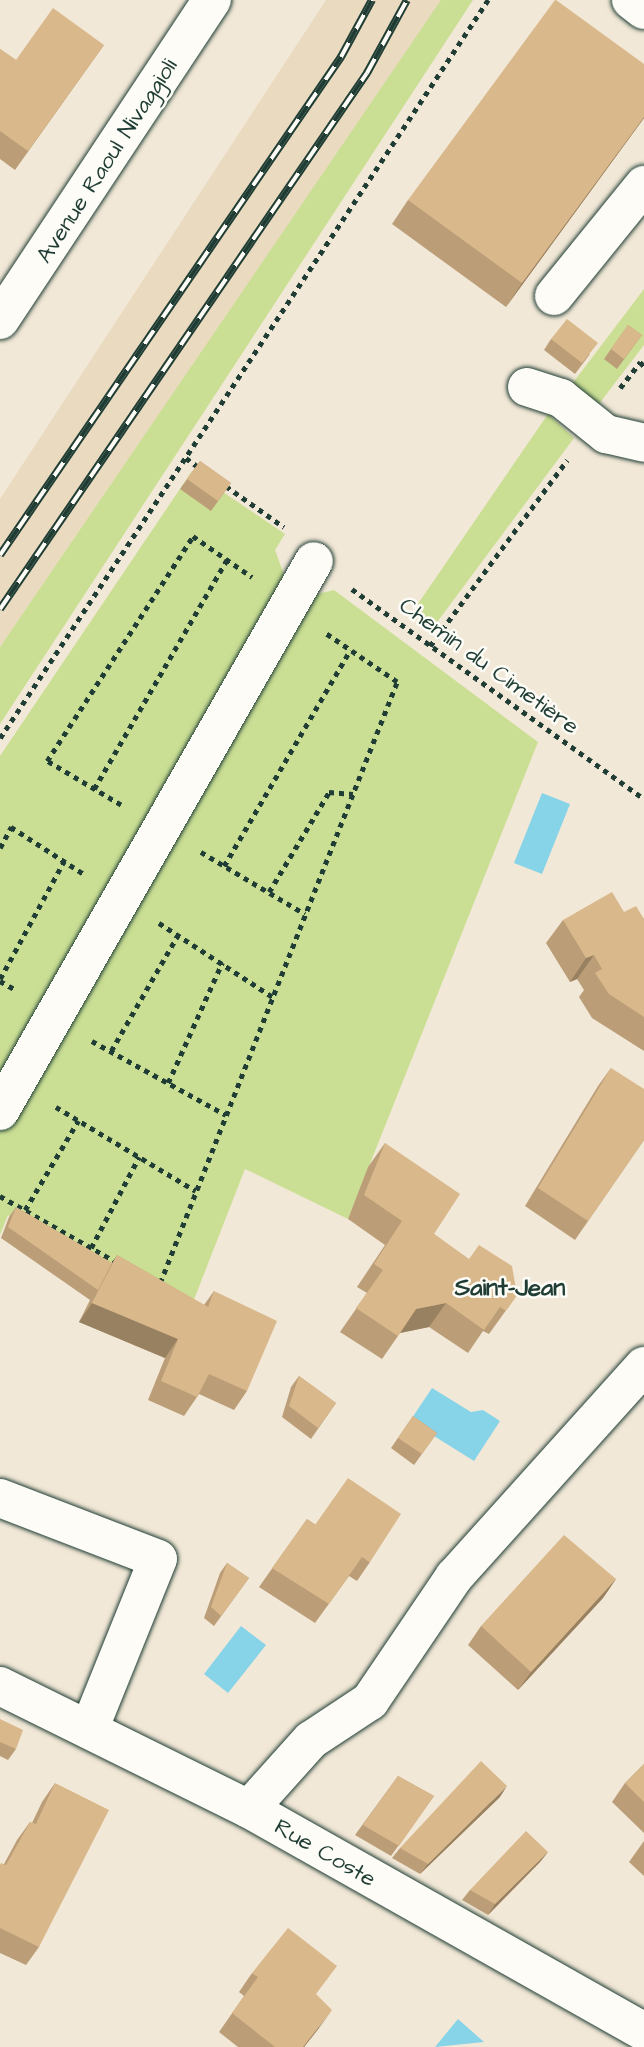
<!DOCTYPE html>
<html>
<head>
<meta charset="utf-8">
<style>
	body { margin:0 }
	#map { position:relative; width:644px; height:2047px; overflow:hidden; background:#f2e8d7; font-family:"Architects Daughter",sans-serif }
	div>[style] { position:absolute }
	.built>* { inset:0; background:#eadac0 }
	.green>* { inset:0; background:#cbdf94 }
	.water>* { inset:0; background:#87d3e7 }
	.path>* { height:4.5px; margin-top:-2.25px; transform-origin:0; background:repeating-linear-gradient(90deg,#1f3d34 0 5px,transparent 0 10px) }
	.roads { filter:drop-shadow(0 0 2px #1f3d34) drop-shadow(0 0 2px #1f3d34) }
	.minor>* { height:38px; margin:-19px; padding:0 19px; transform-origin:19px; border-radius:19px; background:#fdfcf7 }
	.rail>* { height:8px; margin-top:-4px; transform-origin:0; background:repeating-linear-gradient(90deg,#fdfcf7 0 16px,#1f3d34 0 32px); box-sizing:border-box; border-block:2px solid #1f3d34 }
	.wall>* { inset:0; background:#bb9e78 }
	.shaded-wall>* { inset:0; background:#988161 }
	.building>* { inset:0; background:#d9b88b }
	span { translate:-50% -50%; white-space:nowrap; text-align:center; line-height:1.15; -webkit-text-stroke:5px #fdfcf7; paint-order:stroke }
	.street-label { font-size:23px; color:#1f3d34 }
	.neighbourhood-label { font-size:24px; color:#1f3d34; font-weight:700 }
</style>
</head>
<body>
<div id="map">
	<div class="built">
		<i style="clip-path:polygon(326px 0,442px 0,0 647px,0 499px)"></i>
	</div>
	<div class="green">
		<i style="clip-path:polygon(441px 0,473px 0,0 724px,0 647px)"></i>
		<i style="clip-path:polygon(644px 289px,644px 345px,599px 404px,572px 384px)"></i>
		<i style="clip-path:polygon(548px 414px,574px 438px,435px 625px,413px 611px)"></i>
		<i style="clip-path:polygon(192px 471px,285px 534px,275px 550px,286px 580px,313px 595px,334px 590px,538px 742px,348px 1219px,245px 1169px,186px 1320px,8px 1215px,0 1235px,0 756px)"></i>
	</div>
	<div class="water">
		<i style="clip-path:polygon(542px 793px,570px 804px,542px 874px,514px 863px)"></i>
		<i style="clip-path:polygon(432px 1388px,471px 1412px,483px 1410px,500px 1421px,474px 1461px,410px 1421px)"></i>
		<i style="clip-path:polygon(241px 1626px,266px 1645px,228px 1693px,204px 1674px)"></i>
		<i style="clip-path:polygon(458px 2019px,484px 2042px,435px 2047px)"></i>
	</div>
	<div class="path">
		<i style="left:620px;top:388px;width:33px;rotate:-52deg"></i>
		<i style="left:640px;top:362px;width:6px;rotate:45deg"></i>
		<i style="left:186px;top:458px;width:19px;rotate:36deg"></i>
		<i style="left:226px;top:486px;width:71px;rotate:35.3deg"></i>
		<i style="left:352px;top:589px;width:360px;rotate:35.7deg"></i>
		<i style="left:430px;top:646px;width:231px;rotate:-53.6deg"></i>
		<i style="left:0;top:738px;width:885px;rotate:-56.53deg"></i>
		<i style="left:94px;top:789px;width:265px;rotate:-59.9deg"></i>
		<i style="left:121px;top:805px;width:86px;rotate:-149.3deg"></i>
		<i style="left:47px;top:761px;width:268px;rotate:-57deg"></i>
		<i style="left:193px;top:536px;width:72px;rotate:34.8deg"></i>
		<i style="left:0;top:848px;width:24px;rotate:-62deg"></i>
		<i style="left:11px;top:827px;width:87px;rotate:32.8deg"></i>
		<i style="left:201px;top:852px;width:121px;rotate:30.8deg"></i>
		<i style="left:224px;top:866px;width:250px;rotate:-59.7deg"></i>
		<i style="left:269px;top:892px;width:117px;rotate:-59deg"></i>
		<i style="left:329px;top:792px;width:24px;rotate:5deg"></i>
		<i style="left:159px;top:923px;width:136px;rotate:33deg"></i>
		<i style="left:0;top:979px;width:134px;rotate:-61.5deg"></i>
		<i style="left:0;top:981px;width:18px;rotate:29deg"></i>
		<i style="left:92px;top:1041px;width:153px;rotate:28.9deg"></i>
		<i style="left:111px;top:1051px;width:134px;rotate:-60deg"></i>
		<i style="left:168px;top:1083px;width:132px;rotate:-65.8deg"></i>
		<i style="left:56px;top:1107px;width:163px;rotate:31deg"></i>
		<i style="left:0;top:1196px;width:136px;rotate:29.6deg"></i>
		<i style="left:25px;top:1210px;width:104px;rotate:-59.2deg"></i>
		<i style="left:91px;top:1248px;width:103px;rotate:-62.2deg"></i>
		<i style="left:160px;top:1283px;width:646px;rotate:-68.48deg"></i>
		<i style="left:397px;top:682px;width:87px;rotate:-145.8deg"></i>
	</div>
	<div class="roads">
		<div class="minor">
			<i style="left:631px;top:0;width:16px;rotate:38deg"></i>
			<i style="left:554px;top:296px;width:143px;rotate:-51deg"></i>
			<i style="left:0;top:320px;width:384px;rotate:-56.5deg"></i>
			<i style="left:527px;top:387px;width:36px;rotate:18deg"></i>
			<i style="left:561px;top:398px;width:58px;rotate:38.7deg"></i>
			<i style="left:606px;top:434px;width:39px;rotate:13deg"></i>
			<i style="left:0;top:1111px;width:633px;rotate:-60.28deg"></i>
			<i style="left:0;top:1498px;width:169px;rotate:21.1deg"></i>
			<i style="left:158px;top:1559px;width:184px;rotate:112deg"></i>
			<i style="left:0;top:1686px;width:278px;rotate:26.3deg"></i>
			<i style="left:249px;top:1809px;width:454px;rotate:29.4deg"></i>
			<i style="left:249px;top:1809px;width:93px;rotate:-48.1deg"></i>
			<i style="left:311px;top:1740px;width:71px;rotate:-33.5deg"></i>
			<i style="left:370px;top:1701px;width:150px;rotate:-55.9deg"></i>
			<i style="left:454px;top:1577px;width:284px;rotate:-48deg"></i>
		</div>
	</div>
	<div class="rail">
		<i style="left:0;top:555px;width:604px;rotate:-55.6deg"></i>
		<i style="left:341px;top:57px;width:65px;rotate:-61.5deg"></i>
		<i style="left:0;top:609px;width:650px;rotate:-55.6deg"></i>
		<i style="left:367px;top:73px;width:83px;rotate:-61.3deg"></i>
	</div>
	<div class="wall">
		<i style="clip-path:polygon(104px 45px,15px 170px,0 159px,0 49px,16px 60px)"></i>
		<i style="clip-path:polygon(644px 64px,644px 118px,506px 307px,392px 224px,408px 200px)"></i>
		<i style="clip-path:polygon(628px 325px,642px 335px,617px 369px,604px 359px)"></i>
		<i style="clip-path:polygon(551px 339px,590px 354px,575px 374px,544px 350px)"></i>
		<i style="clip-path:polygon(200px 461px,231px 483px,211px 511px,180px 489px)"></i>
		<i style="clip-path:polygon(624px 912px,644px 919px,644px 1051px,592px 1018px,579px 997px,584px 990px,577px 979px,570px 982px,546px 943px,563px 920px)"></i>
		<i style="clip-path:polygon(611px 1068px,644px 1140px,575px 1240px,525px 1206px,598px 1086px)"></i>
		<i style="clip-path:polygon(385px 1143px,434px 1234px,517px 1295px,489px 1334px,483px 1331px,468px 1353px,429px 1327px,400px 1333px,382px 1359px,340px 1332px,367px 1293px,357px 1287px,385px 1245px,348px 1219px,368px 1167px)"></i>
		<i style="clip-path:polygon(16px 1207px,112px 1263px,117px 1255px,204px 1305px,214px 1291px,247px 1391px,234px 1410px,199px 1394px,184px 1416px,148px 1400px,165px 1358px,79px 1322px,90px 1300px,1px 1238px,9px 1217px)"></i>
		<i style="clip-path:polygon(299px 1376px,336px 1403px,311px 1439px,282px 1417px,291px 1387px)"></i>
		<i style="clip-path:polygon(413px 1416px,437px 1433px,414px 1465px,391px 1448px)"></i>
		<i style="clip-path:polygon(307px 1519px,370px 1562px,357px 1581px,349px 1576px,315px 1623px,259px 1587px)"></i>
		<i style="clip-path:polygon(227px 1563px,249px 1578px,214px 1626px,204px 1618px,220px 1573px)"></i>
		<i style="clip-path:polygon(616px 1579px,603px 1598px,518px 1690px,468px 1645px,481px 1626px)"></i>
		<i style="clip-path:polygon(0 1719px,16px 1749px,8px 1760px,0 1756px)"></i>
		<i style="clip-path:polygon(644px 1764px,644px 1833px,612px 1802px,625px 1783px)"></i>
		<i style="clip-path:polygon(398px 1776px,434px 1796px,391px 1856px,355px 1835px)"></i>
		<i style="clip-path:polygon(55px 1783px,39px 1947px,26px 1965px,0 1953px,0 1865px,4px 1864px,17px 1840px,30px 1822px,32px 1823px,42px 1802px)"></i>
		<i style="clip-path:polygon(500px 1797px,420px 1874px,392px 1858px,400px 1848px)"></i>
		<i style="clip-path:polygon(644px 1841px,644px 1876px,629px 1862px)"></i>
		<i style="clip-path:polygon(548px 1852px,540px 1862px,488px 1915px,462px 1900px,470px 1890px)"></i>
		<i style="clip-path:polygon(252px 1973px,316px 1995px,319px 2028px,304px 2047px,238px 2047px,219px 2032px,244px 1996px,239px 1992px)"></i>
	</div>
	<div class="shaded-wall">
		<i style="clip-path:polygon(644px 117px,644px 118px,506px 307px,522px 283px)"></i>
		<i style="clip-path:polygon(594px 955px,577px 979px,570px 982px,586px 958px)"></i>
		<i style="clip-path:polygon(92px 1303px,178px 1339px,165px 1358px,79px 1322px)"></i>
		<i style="clip-path:polygon(446px 1303px,429px 1327px,400px 1333px,416px 1309px)"></i>
		<i style="clip-path:polygon(616px 1579px,603px 1598px,518px 1690px,531px 1672px)"></i>
		<i style="clip-path:polygon(507px 1786px,500px 1797px,420px 1874px,428px 1864px)"></i>
		<i style="clip-path:polygon(548px 1852px,540px 1862px,488px 1915px,495px 1904px)"></i>
		<i style="clip-path:polygon(332px 2010px,319px 2028px,304px 2047px,303px 2047px)"></i>
	</div>
	<div class="building">
		<i style="clip-path:polygon(555px 0,556px 0,644px 64px,644px 117px,522px 283px,408px 200px)"></i>
		<i style="clip-path:polygon(53px 8px,104px 45px,28px 151px,0 131px,0 49px,16px 60px)"></i>
		<i style="clip-path:polygon(567px 319px,598px 343px,582px 363px,551px 339px)"></i>
		<i style="clip-path:polygon(628px 325px,642px 335px,624px 359px,611px 349px)"></i>
		<i style="clip-path:polygon(200px 461px,231px 483px,218px 501px,187px 479px)"></i>
		<i style="clip-path:polygon(612px 892px,624px 912px,636px 906px,644px 919px,644px 1017px,609px 994px,595px 973px,602px 969px,594px 955px,586px 958px,563px 920px)"></i>
		<i style="clip-path:polygon(611px 1068px,644px 1089px,644px 1140px,588px 1221px,538px 1188px)"></i>
		<i style="clip-path:polygon(385px 1143px,460px 1194px,434px 1234px,469px 1259px,479px 1245px,512px 1266px,517px 1295px,506px 1311px,500px 1307px,484px 1330px,446px 1303px,416px 1309px,398px 1336px,356px 1308px,383px 1270px,374px 1264px,402px 1221px,364px 1195px)"></i>
		<i style="clip-path:polygon(16px 1207px,112px 1263px,98px 1290px,8px 1227px)"></i>
		<i style="clip-path:polygon(117px 1255px,208px 1307px,214px 1291px,277px 1321px,247px 1391px,209px 1374px,197px 1397px,161px 1381px,178px 1339px,92px 1303px)"></i>
		<i style="clip-path:polygon(299px 1376px,336px 1403px,318px 1428px,289px 1406px)"></i>
		<i style="clip-path:polygon(413px 1416px,437px 1433px,422px 1454px,398px 1438px)"></i>
		<i style="clip-path:polygon(348px 1478px,401px 1514px,370px 1562px,362px 1557px,329px 1604px,272px 1568px,307px 1519px,315px 1525px)"></i>
		<i style="clip-path:polygon(564px 1535px,616px 1579px,531px 1672px,481px 1626px)"></i>
		<i style="clip-path:polygon(227px 1563px,249px 1578px,221px 1616px,211px 1607px)"></i>
		<i style="clip-path:polygon(0 1719px,23px 1730px,16px 1749px,0 1742px)"></i>
		<i style="clip-path:polygon(481px 1761px,507px 1786px,428px 1864px,400px 1848px)"></i>
		<i style="clip-path:polygon(644px 1764px,644px 1802px,625px 1783px)"></i>
		<i style="clip-path:polygon(398px 1776px,434px 1796px,399px 1846px,363px 1825px)"></i>
		<i style="clip-path:polygon(55px 1783px,109px 1810px,39px 1947px,0 1928px,0 1865px,1px 1863px,6px 1865px,30px 1822px,36px 1824px)"></i>
		<i style="clip-path:polygon(526px 1831px,548px 1852px,495px 1904px,470px 1890px)"></i>
		<i style="clip-path:polygon(288px 1928px,337px 1966px,316px 1994px,332px 2010px,303px 2047px,275px 2047px,232px 2013px,258px 1977px,252px 1973px)"></i>
	</div>
	<div class="street-label">
		<span style="left:107px;top:161px;rotate:-57deg">Avenue Raoul Nivaggioli</span>
		<span style="left:489px;top:666px;rotate:36deg">Chemin du Cimetière</span>
		<span style="left:325px;top:1853px;rotate:30deg">Rue Coste</span>
	</div>
	<div class="neighbourhood-label">
		<span style="left:510px;top:1289px">Saint-Jean</span>
	</div>
</div>
</body>
</html>
